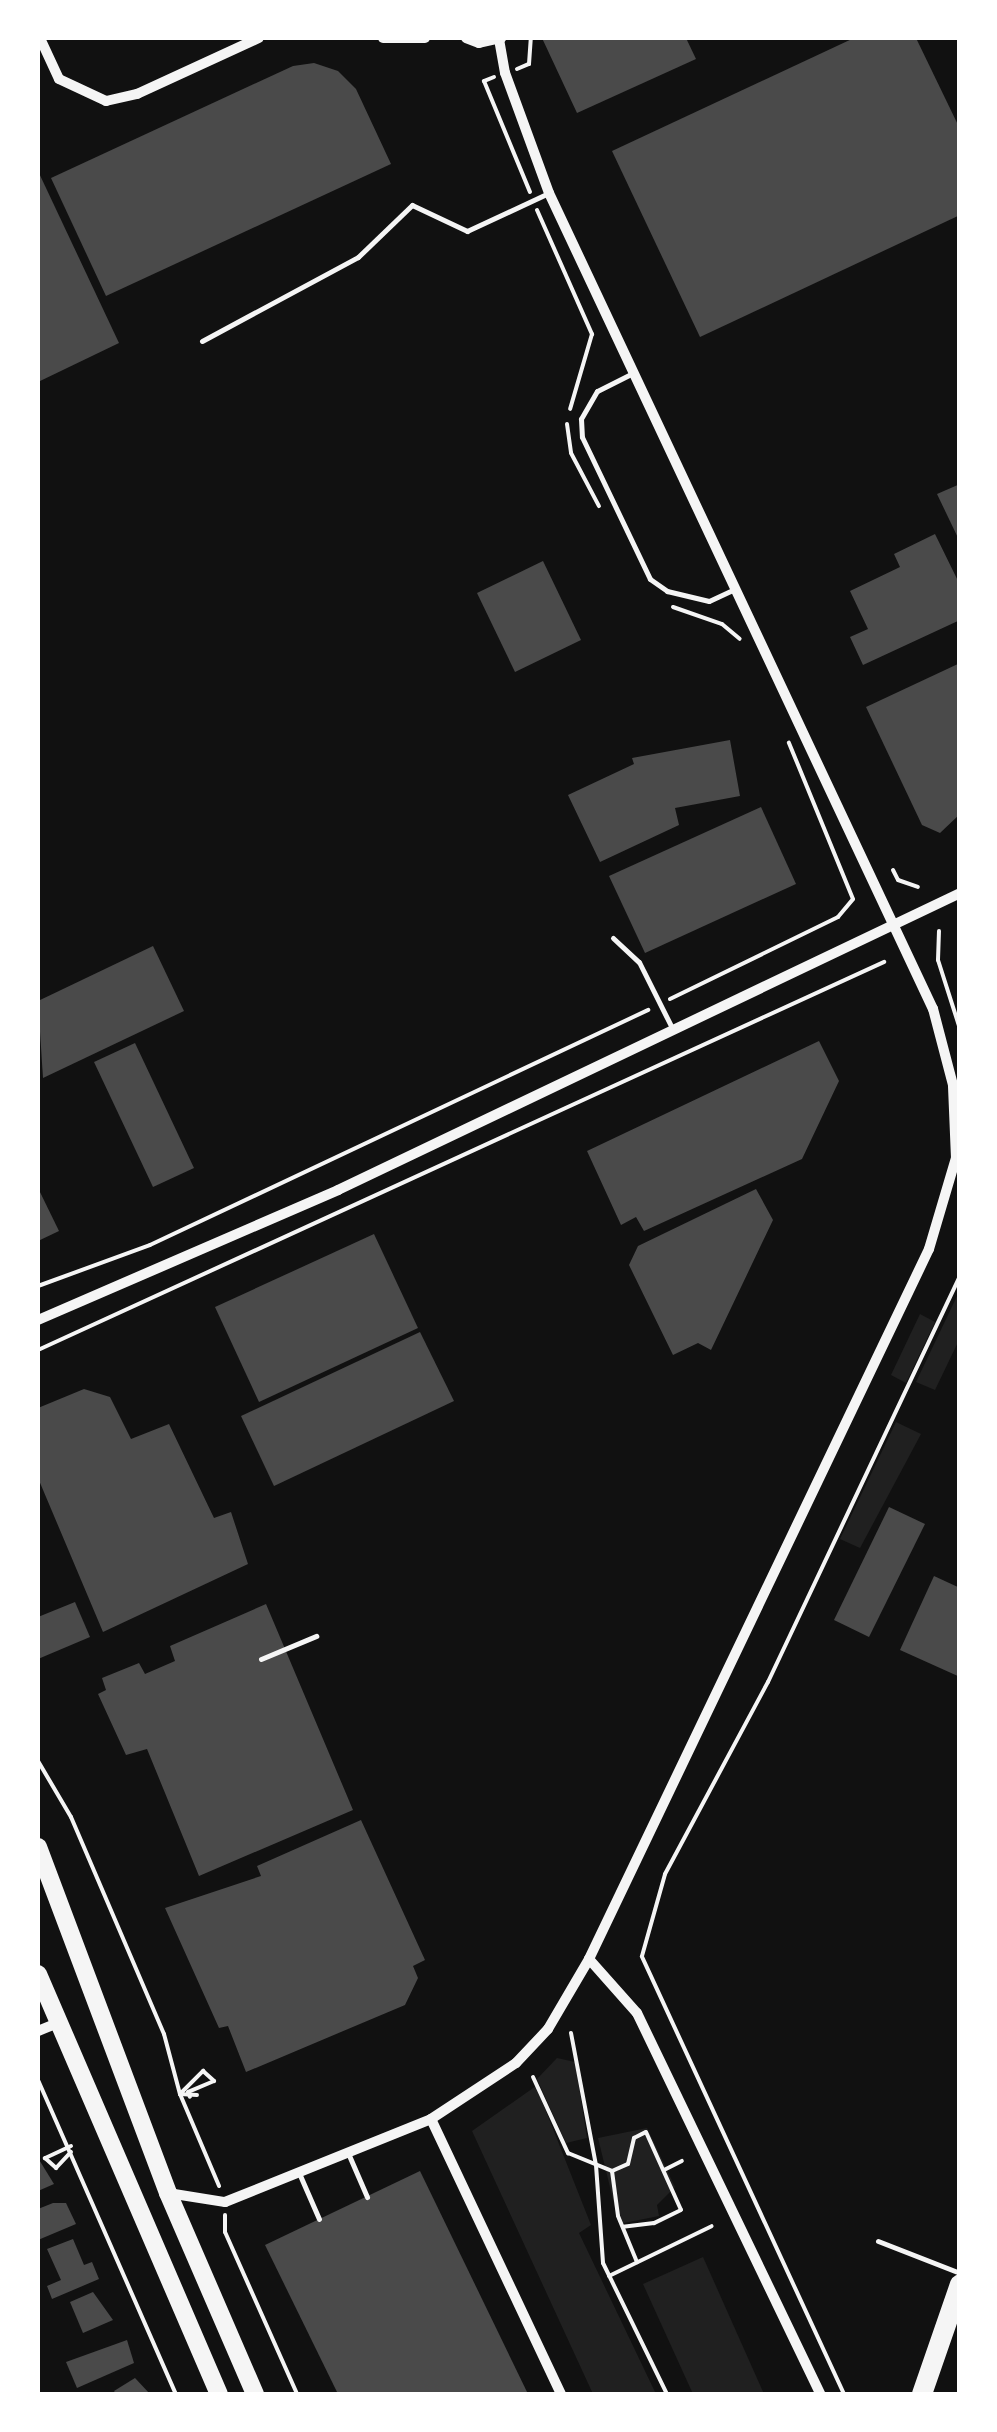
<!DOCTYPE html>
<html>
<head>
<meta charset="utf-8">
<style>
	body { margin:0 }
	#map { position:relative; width:997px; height:2432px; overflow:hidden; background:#111; font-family:"Archivo Narrow",sans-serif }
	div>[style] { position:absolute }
	.green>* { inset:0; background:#202020 }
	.building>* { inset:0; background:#4a4a4a }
	.path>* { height:4px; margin:-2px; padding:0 2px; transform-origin:2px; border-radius:2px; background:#f5f5f5 }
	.service>* { height:5px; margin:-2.5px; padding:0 2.5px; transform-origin:2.5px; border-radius:2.5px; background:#f5f5f5 }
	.minor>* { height:10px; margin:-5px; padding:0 5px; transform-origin:5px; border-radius:5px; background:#f5f5f5 }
	.primary>* { height:18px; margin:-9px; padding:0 9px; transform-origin:9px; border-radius:9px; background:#f5f5f5 }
	.motorway>* { height:20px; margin:-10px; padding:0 10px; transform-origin:10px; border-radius:10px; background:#f5f5f5 }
	span { translate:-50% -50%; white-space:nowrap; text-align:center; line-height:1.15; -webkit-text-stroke:8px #fff; paint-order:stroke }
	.frame { position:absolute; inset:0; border:40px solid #fff; pointer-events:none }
</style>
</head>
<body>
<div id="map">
	<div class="green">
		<i style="clip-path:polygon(959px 1292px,959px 1340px,935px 1390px,916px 1382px)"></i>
		<i style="clip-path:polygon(920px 1314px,935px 1322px,906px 1383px,891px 1375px)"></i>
		<i style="clip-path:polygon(896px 1422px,921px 1434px,860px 1548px,840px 1539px)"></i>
		<i style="clip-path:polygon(557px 2058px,575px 2062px,587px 2138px,566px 2143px,537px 2079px)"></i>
		<i style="clip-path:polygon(536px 2086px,591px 2225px,579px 2233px,656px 2394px,593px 2394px,472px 2131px)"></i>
		<i style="clip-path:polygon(647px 2128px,675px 2187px,657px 2205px,659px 2216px,619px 2224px,598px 2138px)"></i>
		<i style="clip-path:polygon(703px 2257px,764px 2394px,693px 2394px,643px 2284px)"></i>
	</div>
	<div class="building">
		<i style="clip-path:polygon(542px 38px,686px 38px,696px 59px,577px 113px)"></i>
		<i style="clip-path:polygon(854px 38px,916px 38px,960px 129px,960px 215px,700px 337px,612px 151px)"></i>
		<i style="clip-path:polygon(314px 63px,338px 71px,356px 89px,391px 164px,106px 296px,51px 178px,293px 66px)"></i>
		<i style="clip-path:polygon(38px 171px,119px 343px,38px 382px)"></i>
		<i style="clip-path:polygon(960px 484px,960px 542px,937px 494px)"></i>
		<i style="clip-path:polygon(935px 534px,960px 585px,960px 620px,863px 665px,850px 637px,868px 629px,850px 591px,900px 567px,894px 554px)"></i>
		<i style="clip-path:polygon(543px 561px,581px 640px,515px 672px,477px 593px)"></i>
		<i style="clip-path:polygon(960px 663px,960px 814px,940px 833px,922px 825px,866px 707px)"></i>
		<i style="clip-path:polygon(730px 740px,740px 796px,675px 808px,679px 825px,600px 862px,568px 795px,634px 764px,632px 758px)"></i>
		<i style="clip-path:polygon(761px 807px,796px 884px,645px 953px,609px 876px)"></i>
		<i style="clip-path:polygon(153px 946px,184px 1011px,43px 1078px,38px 1001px)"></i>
		<i style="clip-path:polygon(819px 1041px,839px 1081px,802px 1159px,644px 1231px,636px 1217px,621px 1225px,587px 1151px)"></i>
		<i style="clip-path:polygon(135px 1043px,194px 1168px,153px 1187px,94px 1062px)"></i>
		<i style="clip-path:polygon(38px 1188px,59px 1231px,38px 1241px)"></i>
		<i style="clip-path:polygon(756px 1189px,773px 1220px,711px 1350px,698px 1343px,673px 1355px,629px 1265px,638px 1246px)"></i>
		<i style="clip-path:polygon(374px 1234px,418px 1328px,259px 1402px,215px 1307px)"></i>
		<i style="clip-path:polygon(420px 1332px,454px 1401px,274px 1486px,241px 1416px)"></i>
		<i style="clip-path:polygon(84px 1389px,110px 1397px,131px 1439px,169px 1424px,214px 1518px,231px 1512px,248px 1564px,103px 1632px,38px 1478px,38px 1408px)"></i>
		<i style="clip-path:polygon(889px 1507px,925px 1524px,869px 1637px,834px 1620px)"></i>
		<i style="clip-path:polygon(934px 1576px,960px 1588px,960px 1677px,900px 1650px)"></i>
		<i style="clip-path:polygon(75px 1602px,90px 1637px,38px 1659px,38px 1617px)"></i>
		<i style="clip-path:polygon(266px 1604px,353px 1810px,199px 1876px,147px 1749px,126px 1755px,98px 1694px,106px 1690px,102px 1678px,139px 1663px,145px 1674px,175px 1661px,170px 1646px)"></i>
		<i style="clip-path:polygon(361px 1820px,425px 1960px,413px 1966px,418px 1978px,405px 2005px,246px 2072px,228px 2026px,219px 2028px,165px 1908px,261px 1876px,257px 1866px)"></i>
		<i style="clip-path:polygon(38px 2158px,54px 2184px,38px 2191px)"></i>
		<i style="clip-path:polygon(420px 2171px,528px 2394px,338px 2394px,265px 2245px)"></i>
		<i style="clip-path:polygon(53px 2203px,66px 2203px,76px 2224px,38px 2240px,38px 2209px)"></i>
		<i style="clip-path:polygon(73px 2239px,84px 2265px,92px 2262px,99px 2279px,52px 2299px,47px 2286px,61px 2280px,47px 2249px)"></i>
		<i style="clip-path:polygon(93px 2292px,113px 2320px,83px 2333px,70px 2302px)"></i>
		<i style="clip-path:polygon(127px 2340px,134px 2363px,77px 2388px,66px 2362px)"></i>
		<i style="clip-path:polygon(135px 2378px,150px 2394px,116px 2394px,114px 2391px)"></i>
	</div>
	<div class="path">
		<i style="left:517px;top:69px;width:13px;rotate:-23deg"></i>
		<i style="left:529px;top:64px;width:26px;rotate:-86deg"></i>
		<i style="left:494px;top:77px;width:11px;rotate:158deg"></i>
		<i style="left:484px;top:81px;width:120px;rotate:67.5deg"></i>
		<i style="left:537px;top:210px;width:136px;rotate:66.1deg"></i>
		<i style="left:592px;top:334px;width:78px;rotate:106.3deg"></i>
		<i style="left:567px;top:424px;width:29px;rotate:82deg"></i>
		<i style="left:571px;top:453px;width:60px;rotate:62.2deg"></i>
		<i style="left:673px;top:607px;width:52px;rotate:19.1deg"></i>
		<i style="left:722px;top:624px;width:23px;rotate:40deg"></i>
		<i style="left:893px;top:870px;width:11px;rotate:63deg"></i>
		<i style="left:898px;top:880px;width:21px;rotate:19deg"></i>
		<i style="left:939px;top:931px;width:29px;rotate:92deg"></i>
		<i style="left:938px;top:960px;width:72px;rotate:72.3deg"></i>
		<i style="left:670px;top:999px;width:187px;rotate:-26deg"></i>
		<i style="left:838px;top:917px;width:23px;rotate:-50deg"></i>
		<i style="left:853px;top:899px;width:169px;rotate:-112.3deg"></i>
		<i style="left:38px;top:1286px;width:119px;rotate:-20.1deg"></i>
		<i style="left:150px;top:1245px;width:551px;rotate:-25.26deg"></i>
		<i style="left:38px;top:1350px;width:931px;rotate:-24.64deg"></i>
		<i style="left:38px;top:1761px;width:65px;rotate:59.5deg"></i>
		<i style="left:71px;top:1817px;width:236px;rotate:66.8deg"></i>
		<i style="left:164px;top:2034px;width:62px;rotate:75.1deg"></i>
		<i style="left:180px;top:2094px;width:100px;rotate:67deg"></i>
		<i style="left:571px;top:2033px;width:134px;rotate:79.3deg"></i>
		<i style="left:596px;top:2165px;width:98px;rotate:85.9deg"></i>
		<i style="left:603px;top:2263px;width:146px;rotate:64deg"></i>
		<i style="left:533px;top:2077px;width:84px;rotate:65.3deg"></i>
		<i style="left:568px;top:2153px;width:48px;rotate:22.2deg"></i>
		<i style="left:612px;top:2171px;width:17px;rotate:-24deg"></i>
		<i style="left:628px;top:2164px;width:27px;rotate:-77deg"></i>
		<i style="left:634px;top:2138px;width:13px;rotate:-27deg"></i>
		<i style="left:646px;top:2132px;width:85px;rotate:65.8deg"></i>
		<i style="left:681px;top:2210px;width:30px;rotate:154deg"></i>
		<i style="left:654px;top:2223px;width:31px;rotate:173deg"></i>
		<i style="left:38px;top:2080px;width:343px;rotate:66.3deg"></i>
		<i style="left:180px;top:2094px;width:33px;rotate:-45deg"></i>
		<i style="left:203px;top:2071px;width:15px;rotate:42deg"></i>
		<i style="left:214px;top:2081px;width:28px;rotate:157deg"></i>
		<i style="left:188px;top:2092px;width:5px;rotate:68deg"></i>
		<i style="left:180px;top:2094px;width:17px;rotate:3deg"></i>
		<i style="left:71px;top:2146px;width:29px;rotate:155deg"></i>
		<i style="left:45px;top:2158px;width:15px;rotate:42deg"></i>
		<i style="left:56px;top:2168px;width:22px;rotate:-47deg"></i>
		<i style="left:664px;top:2170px;width:20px;rotate:-27deg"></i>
		<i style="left:612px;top:2171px;width:45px;rotate:82.4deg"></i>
		<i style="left:618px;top:2216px;width:50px;rotate:67.6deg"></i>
		<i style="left:225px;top:2215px;width:17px;rotate:90deg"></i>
		<i style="left:225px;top:2232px;width:177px;rotate:66deg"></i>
		<i style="left:609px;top:2276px;width:114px;rotate:-25.9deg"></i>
		<i style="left:844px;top:2394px;width:482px;rotate:-114.8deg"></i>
		<i style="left:642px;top:1956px;width:85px;rotate:-74.3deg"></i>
		<i style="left:665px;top:1874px;width:218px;rotate:-61.8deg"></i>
		<i style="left:768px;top:1682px;width:449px;rotate:-64.7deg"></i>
	</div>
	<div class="service">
		<i style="left:202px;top:341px;width:177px;rotate:-28.3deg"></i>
		<i style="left:358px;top:257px;width:75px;rotate:-43.9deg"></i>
		<i style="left:412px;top:205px;width:61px;rotate:25.3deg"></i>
		<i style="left:467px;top:231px;width:90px;rotate:-24.9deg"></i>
		<i style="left:633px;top:373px;width:40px;rotate:153.4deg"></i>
		<i style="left:597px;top:391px;width:32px;rotate:120deg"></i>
		<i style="left:581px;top:419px;width:18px;rotate:87deg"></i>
		<i style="left:582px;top:437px;width:157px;rotate:64.4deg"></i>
		<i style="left:650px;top:579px;width:21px;rotate:35deg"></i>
		<i style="left:667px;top:591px;width:43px;rotate:13.4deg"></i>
		<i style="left:709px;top:601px;width:29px;rotate:-25deg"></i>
		<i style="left:613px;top:938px;width:35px;rotate:43deg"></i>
		<i style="left:639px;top:962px;width:74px;rotate:63.4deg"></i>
		<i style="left:261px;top:1659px;width:60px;rotate:-22.7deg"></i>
		<i style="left:348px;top:2153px;width:48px;rotate:66.6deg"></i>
		<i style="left:299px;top:2173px;width:50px;rotate:66.5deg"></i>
		<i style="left:878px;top:2241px;width:88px;rotate:21.3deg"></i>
	</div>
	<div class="minor">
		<i style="left:40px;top:38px;width:45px;rotate:65.1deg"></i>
		<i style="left:59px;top:79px;width:52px;rotate:25.1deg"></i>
		<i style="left:106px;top:101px;width:32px;rotate:-13deg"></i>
		<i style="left:137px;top:94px;width:134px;rotate:-24.7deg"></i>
		<i style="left:383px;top:38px;width:42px"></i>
		<i style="left:466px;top:38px;width:14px;rotate:21deg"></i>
		<i style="left:479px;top:43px;width:23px;rotate:-13deg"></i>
		<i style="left:38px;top:1320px;width:327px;rotate:-23.4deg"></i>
		<i style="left:338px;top:1190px;width:689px;rotate:-25.52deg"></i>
		<i style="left:589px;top:1959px;width:72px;rotate:48.4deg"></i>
		<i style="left:637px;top:2013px;width:423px;rotate:64.3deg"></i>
		<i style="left:38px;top:2031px;width:22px;rotate:-22deg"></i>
		<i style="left:431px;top:2119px;width:304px;rotate:64.7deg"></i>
		<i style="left:168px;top:2193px;width:58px;rotate:9deg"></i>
		<i style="left:225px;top:2202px;width:222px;rotate:-21.9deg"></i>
		<i style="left:431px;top:2119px;width:102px;rotate:-33.4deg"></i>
		<i style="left:516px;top:2063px;width:47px;rotate:-46.7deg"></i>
		<i style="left:548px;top:2029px;width:81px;rotate:-59.6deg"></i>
		<i style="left:589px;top:1959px;width:787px;rotate:-64.41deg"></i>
		<i style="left:929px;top:1249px;width:95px;rotate:-73.5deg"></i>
		<i style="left:956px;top:1158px;width:73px;rotate:-92.4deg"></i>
		<i style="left:953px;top:1085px;width:79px;rotate:-104.7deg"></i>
		<i style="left:933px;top:1009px;width:902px;rotate:-115.2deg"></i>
		<i style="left:549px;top:193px;width:128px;rotate:-110.1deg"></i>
		<i style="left:505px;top:73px;width:35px;rotate:-100deg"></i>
	</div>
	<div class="primary">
		<i style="left:38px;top:1847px;width:370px;rotate:69.4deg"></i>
		<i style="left:168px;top:2193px;width:219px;rotate:66.6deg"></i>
		<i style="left:38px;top:1974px;width:457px;rotate:66.7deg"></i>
	</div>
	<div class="motorway">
		<i style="left:922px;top:2394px;width:116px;rotate:-70.9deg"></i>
	</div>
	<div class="frame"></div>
</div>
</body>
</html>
